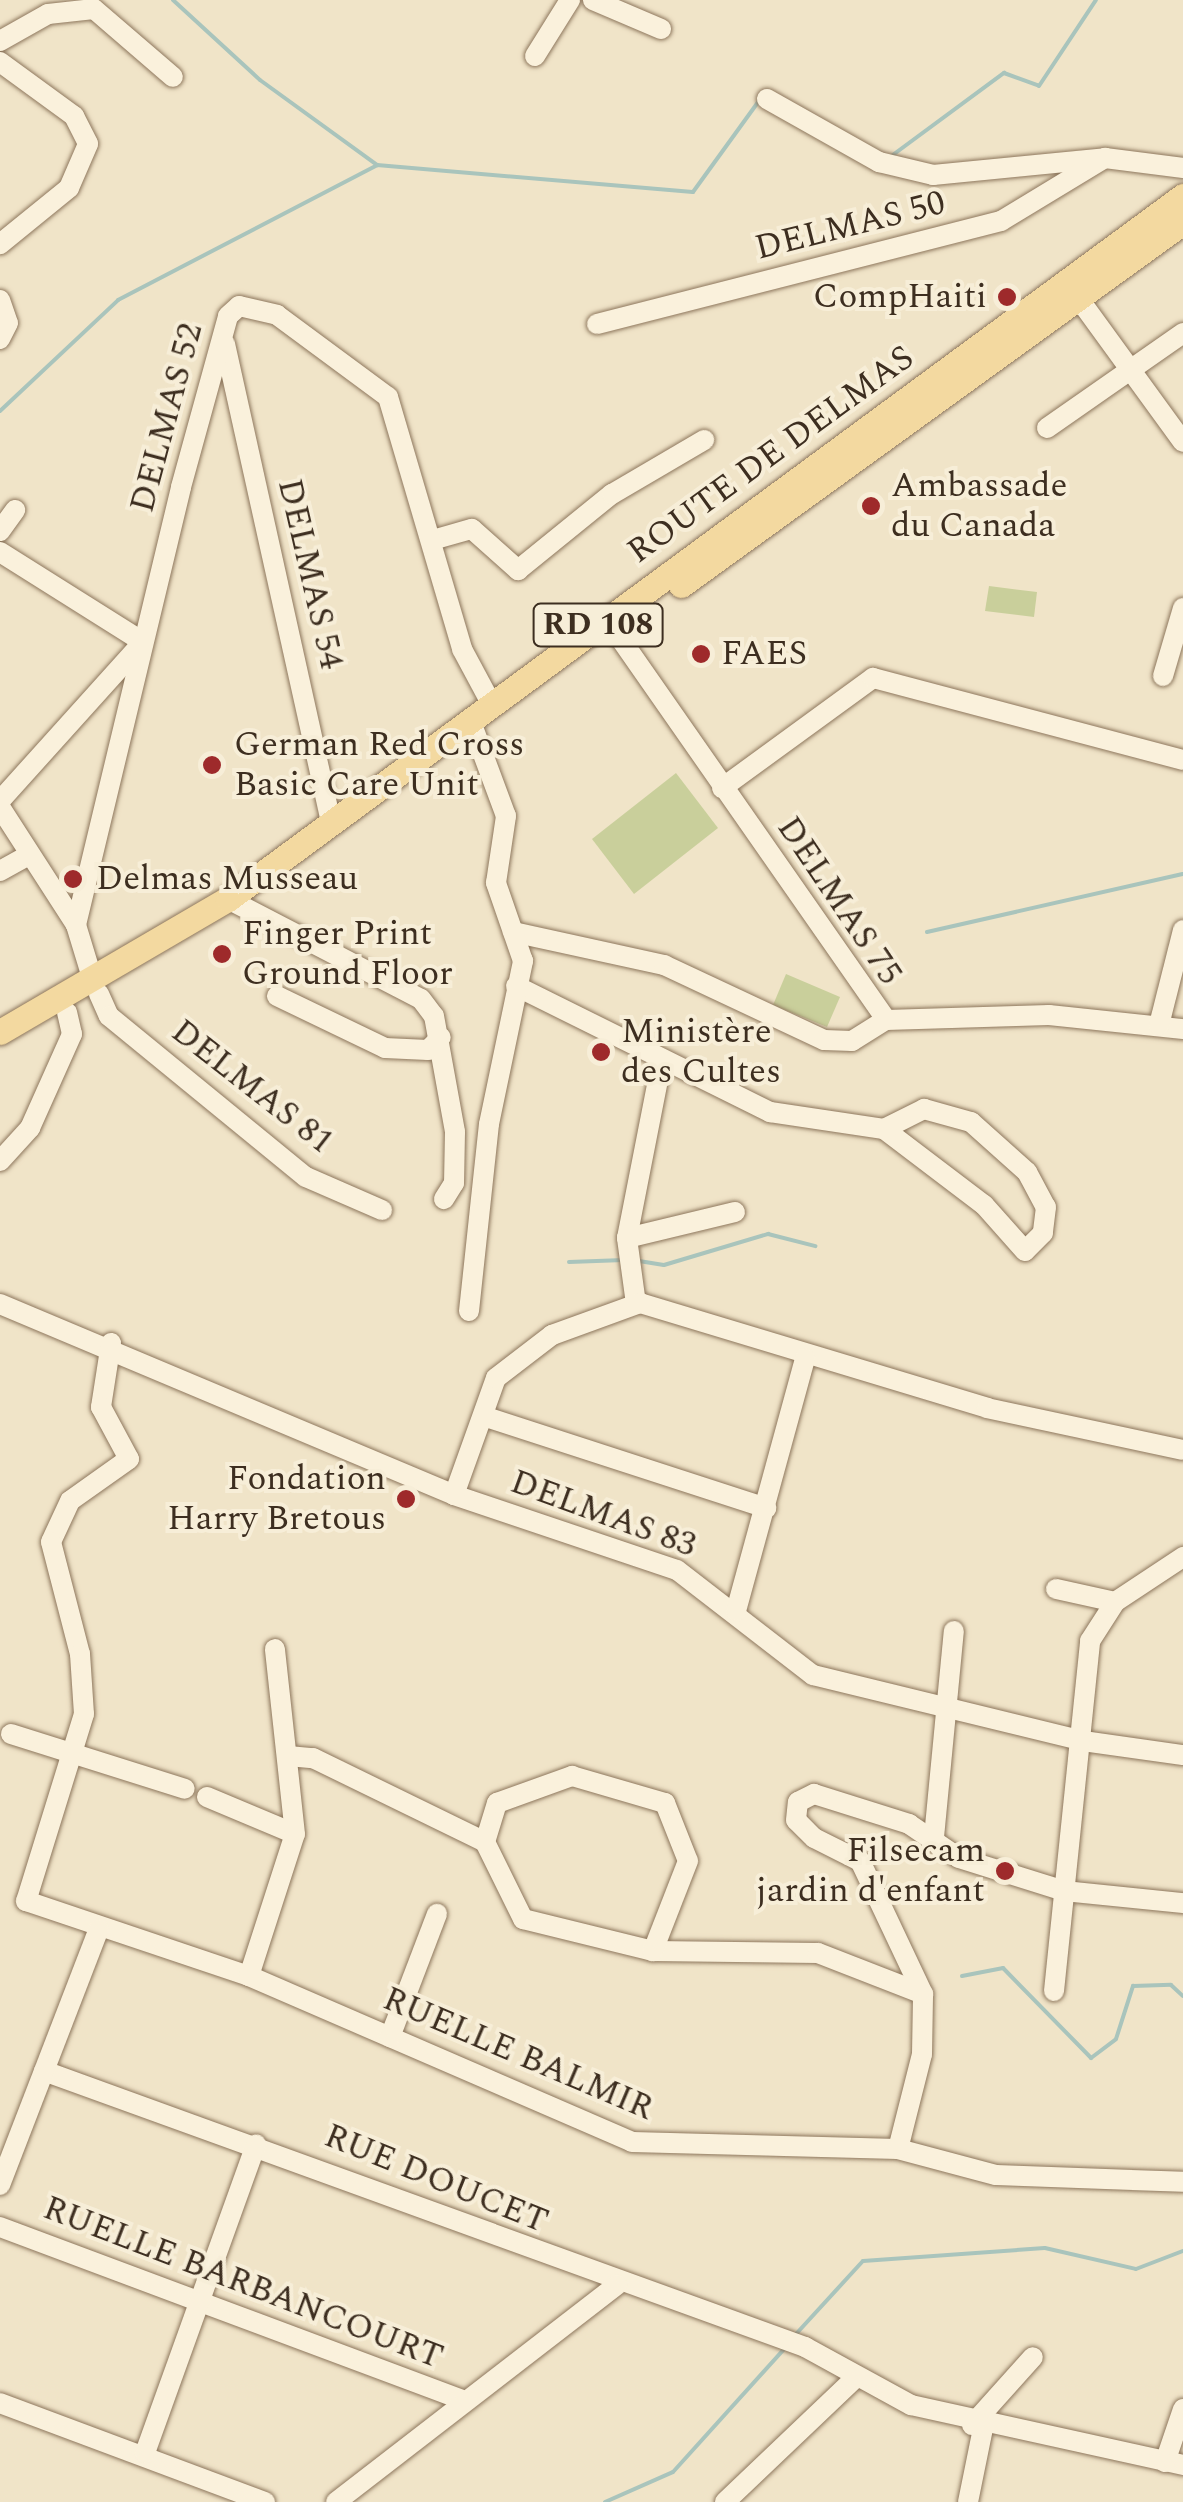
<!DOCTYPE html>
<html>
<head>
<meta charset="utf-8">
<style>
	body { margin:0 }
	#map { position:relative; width:1183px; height:2502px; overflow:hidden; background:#f0e4c8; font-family:Spectral,serif }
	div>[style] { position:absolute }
	.green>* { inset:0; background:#c9cf9b }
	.stream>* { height:4px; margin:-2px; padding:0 2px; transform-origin:2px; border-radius:2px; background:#a9c4bc }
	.roads { filter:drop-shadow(0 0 2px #8d765c) drop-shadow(0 0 2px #8d765c) }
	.minor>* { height:20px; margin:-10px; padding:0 10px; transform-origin:10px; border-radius:10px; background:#faf1dc }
	.major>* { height:25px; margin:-12.5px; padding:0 12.5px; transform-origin:12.5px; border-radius:12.5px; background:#f3d9a0 }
	.dots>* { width:28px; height:28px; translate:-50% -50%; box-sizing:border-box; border:5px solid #f7eed8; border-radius:50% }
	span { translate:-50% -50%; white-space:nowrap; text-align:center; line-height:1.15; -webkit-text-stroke:8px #f7eed8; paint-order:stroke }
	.shield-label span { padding:2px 8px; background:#f7eed8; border:2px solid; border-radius:8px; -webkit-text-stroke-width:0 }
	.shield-label { font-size:32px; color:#3d2e20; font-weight:700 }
	.street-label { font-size:35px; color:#3d2e20 }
	.poi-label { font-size:35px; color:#3d2e20 }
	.right { translate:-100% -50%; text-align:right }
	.left { translate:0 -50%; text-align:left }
</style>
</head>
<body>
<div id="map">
	<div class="green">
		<i style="clip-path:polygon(989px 586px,1037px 592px,1034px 617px,985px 611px)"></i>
		<i style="clip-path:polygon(676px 773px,718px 828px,634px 894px,592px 839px)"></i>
		<i style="clip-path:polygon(786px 974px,840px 997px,827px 1027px,773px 1005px)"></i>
	</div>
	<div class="stream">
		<i style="left:173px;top:0;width:118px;rotate:42.6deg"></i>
		<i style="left:260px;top:80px;width:145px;rotate:36deg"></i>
		<i style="left:377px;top:165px;width:317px;rotate:4.9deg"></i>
		<i style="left:693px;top:192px;width:116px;rotate:-54.1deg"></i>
		<i style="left:890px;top:157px;width:142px;rotate:-36.4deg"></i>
		<i style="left:1004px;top:73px;width:37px;rotate:20deg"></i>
		<i style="left:1039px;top:86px;width:103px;rotate:-56.5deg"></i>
		<i style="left:0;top:411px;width:162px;rotate:-43.2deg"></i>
		<i style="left:118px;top:300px;width:292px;rotate:-27.5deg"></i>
		<i style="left:927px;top:932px;width:262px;rotate:-12.8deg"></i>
		<i style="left:639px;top:1261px;width:25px;rotate:9deg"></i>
		<i style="left:664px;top:1265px;width:109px;rotate:-16.6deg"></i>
		<i style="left:768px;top:1234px;width:49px;rotate:14.3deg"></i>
		<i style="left:569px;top:1262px;width:55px;rotate:-2.1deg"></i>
		<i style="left:962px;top:1976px;width:42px;rotate:-11deg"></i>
		<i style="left:1003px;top:1968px;width:126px;rotate:45.6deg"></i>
		<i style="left:1091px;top:2058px;width:31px;rotate:-37deg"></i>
		<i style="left:1116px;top:2039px;width:56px;rotate:-72.2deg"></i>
		<i style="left:1133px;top:1986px;width:38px;rotate:-2deg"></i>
		<i style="left:1171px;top:1985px;width:16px;rotate:43deg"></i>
		<i style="left:796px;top:2334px;width:99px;rotate:-47.5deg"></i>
		<i style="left:863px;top:2261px;width:182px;rotate:-4.1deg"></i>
		<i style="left:1045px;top:2248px;width:93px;rotate:13deg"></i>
		<i style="left:1136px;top:2269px;width:50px;rotate:-21deg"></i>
		<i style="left:605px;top:2502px;width:74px;rotate:-23.8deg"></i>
		<i style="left:673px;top:2472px;width:170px;rotate:-47.9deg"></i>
	</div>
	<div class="roads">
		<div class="minor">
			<i style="left:593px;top:0;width:74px;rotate:23.1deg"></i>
			<i style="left:0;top:41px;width:55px;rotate:-29.4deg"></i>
			<i style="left:48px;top:14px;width:46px;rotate:-6.2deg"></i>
			<i style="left:94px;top:9px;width:104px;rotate:40.7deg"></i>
			<i style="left:535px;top:56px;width:66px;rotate:-58deg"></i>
			<i style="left:0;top:62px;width:92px;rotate:36.1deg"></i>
			<i style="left:74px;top:116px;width:31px;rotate:63deg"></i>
			<i style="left:88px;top:144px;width:48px;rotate:113.4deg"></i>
			<i style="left:69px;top:188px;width:89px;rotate:140.9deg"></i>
			<i style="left:767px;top:99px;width:129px;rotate:29.4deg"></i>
			<i style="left:879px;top:162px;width:56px;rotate:13.5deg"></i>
			<i style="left:933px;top:175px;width:173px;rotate:-5.6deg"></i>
			<i style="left:1071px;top:288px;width:190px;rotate:54deg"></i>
			<i style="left:0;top:300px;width:24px;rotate:71deg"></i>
			<i style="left:8px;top:323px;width:18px;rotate:117deg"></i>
			<i style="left:597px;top:324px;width:417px;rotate:-14.3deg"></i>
			<i style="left:1001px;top:221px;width:122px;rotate:-31.2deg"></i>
			<i style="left:1105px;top:158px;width:79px;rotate:7.3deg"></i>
			<i style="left:225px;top:344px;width:489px;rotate:77.5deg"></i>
			<i style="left:1047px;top:428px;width:166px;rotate:-34.9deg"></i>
			<i style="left:0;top:531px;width:26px;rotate:-54deg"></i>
			<i style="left:436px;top:539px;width:37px;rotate:-16deg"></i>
			<i style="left:472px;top:529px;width:62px;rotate:41.7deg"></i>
			<i style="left:518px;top:570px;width:121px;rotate:-39deg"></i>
			<i style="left:612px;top:494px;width:107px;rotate:-30.4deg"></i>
			<i style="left:0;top:552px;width:169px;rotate:32.2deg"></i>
			<i style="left:143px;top:642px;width:214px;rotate:132deg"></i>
			<i style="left:606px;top:618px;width:490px;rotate:55.1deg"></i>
			<i style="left:886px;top:1020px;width:163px;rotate:-1.8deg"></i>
			<i style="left:1049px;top:1015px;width:135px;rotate:6deg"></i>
			<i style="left:1163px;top:676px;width:71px;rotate:-73.6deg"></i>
			<i style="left:722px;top:788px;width:187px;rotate:-36.1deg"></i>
			<i style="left:873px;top:678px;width:321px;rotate:14.8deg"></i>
			<i style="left:0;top:807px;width:140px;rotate:57.2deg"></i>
			<i style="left:76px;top:925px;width:59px;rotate:73.1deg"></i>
			<i style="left:0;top:871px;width:33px;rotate:-29deg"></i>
			<i style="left:228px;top:899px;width:217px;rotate:27.4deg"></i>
			<i style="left:421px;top:999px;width:21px;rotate:53deg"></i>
			<i style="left:434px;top:1016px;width:118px;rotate:79.7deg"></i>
			<i style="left:455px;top:1132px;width:51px;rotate:91.1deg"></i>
			<i style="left:454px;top:1183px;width:19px;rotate:122deg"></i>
			<i style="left:76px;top:925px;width:450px;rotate:-76.5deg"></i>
			<i style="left:181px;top:487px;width:177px;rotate:-74.6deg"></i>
			<i style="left:228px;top:316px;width:15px;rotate:-42deg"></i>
			<i style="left:239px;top:306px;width:39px;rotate:13deg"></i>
			<i style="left:277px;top:315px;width:138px;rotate:36.5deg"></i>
			<i style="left:388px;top:397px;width:263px;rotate:73.6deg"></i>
			<i style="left:462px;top:649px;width:64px;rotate:61.8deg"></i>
			<i style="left:513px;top:932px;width:155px;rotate:12.3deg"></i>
			<i style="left:664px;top:965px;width:177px;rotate:25.1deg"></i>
			<i style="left:824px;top:1040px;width:28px;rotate:2deg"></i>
			<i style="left:852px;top:1041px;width:40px;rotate:-32deg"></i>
			<i style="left:516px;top:986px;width:284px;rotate:26.4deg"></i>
			<i style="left:770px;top:1112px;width:115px;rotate:8.5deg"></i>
			<i style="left:99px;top:994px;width:24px;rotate:66deg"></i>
			<i style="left:109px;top:1016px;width:254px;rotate:39.3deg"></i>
			<i style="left:306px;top:1177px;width:83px;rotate:23.5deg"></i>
			<i style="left:277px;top:996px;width:120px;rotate:25.7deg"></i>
			<i style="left:385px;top:1048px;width:43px;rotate:2.7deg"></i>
			<i style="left:428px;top:1050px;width:18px;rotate:-45deg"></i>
			<i style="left:1159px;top:1025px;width:98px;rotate:-75.8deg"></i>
			<i style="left:924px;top:1109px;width:49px;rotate:15.5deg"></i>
			<i style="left:971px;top:1122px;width:75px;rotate:41.8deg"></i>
			<i style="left:1027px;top:1172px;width:40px;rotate:62deg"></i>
			<i style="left:1046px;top:1207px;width:26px;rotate:97deg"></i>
			<i style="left:1043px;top:1233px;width:25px;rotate:135deg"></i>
			<i style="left:1025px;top:1251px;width:62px;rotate:-131.7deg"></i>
			<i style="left:984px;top:1205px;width:126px;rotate:-142.8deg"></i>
			<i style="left:884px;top:1129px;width:45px;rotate:-26.6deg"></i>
			<i style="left:0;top:1161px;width:45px;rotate:-47.7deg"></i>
			<i style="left:30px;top:1128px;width:103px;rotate:-65.9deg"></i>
			<i style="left:72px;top:1034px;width:22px;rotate:-103deg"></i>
			<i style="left:627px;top:1238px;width:111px;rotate:-13.5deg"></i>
			<i style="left:0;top:1304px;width:493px;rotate:22.8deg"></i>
			<i style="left:454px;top:1495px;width:235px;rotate:18.6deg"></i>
			<i style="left:677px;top:1570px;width:172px;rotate:37.7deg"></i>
			<i style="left:813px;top:1675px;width:278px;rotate:13.7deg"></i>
			<i style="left:1083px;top:1741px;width:101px;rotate:8deg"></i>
			<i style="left:636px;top:1304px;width:67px;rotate:-97.8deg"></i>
			<i style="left:627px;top:1238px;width:182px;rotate:-78.9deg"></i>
			<i style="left:469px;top:1311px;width:188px;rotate:-83.9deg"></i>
			<i style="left:489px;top:1124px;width:167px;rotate:-78.2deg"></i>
			<i style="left:523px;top:961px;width:83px;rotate:-109.1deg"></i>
			<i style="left:496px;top:883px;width:68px;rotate:-81.5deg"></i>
			<i style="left:506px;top:816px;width:100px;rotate:-110.4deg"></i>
			<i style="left:111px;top:1343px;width:65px;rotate:98.9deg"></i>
			<i style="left:101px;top:1407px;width:59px;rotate:61.7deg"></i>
			<i style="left:129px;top:1459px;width:72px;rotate:144.6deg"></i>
			<i style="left:70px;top:1501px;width:45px;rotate:114.9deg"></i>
			<i style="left:51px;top:1542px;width:116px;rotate:75.5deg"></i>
			<i style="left:80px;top:1654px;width:60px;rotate:86.2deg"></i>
			<i style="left:84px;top:1714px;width:196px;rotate:107.2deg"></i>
			<i style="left:26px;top:1901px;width:235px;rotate:18.6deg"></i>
			<i style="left:249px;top:1976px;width:417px;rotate:23.4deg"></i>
			<i style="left:632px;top:2142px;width:266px;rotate:1.5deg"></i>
			<i style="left:898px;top:2149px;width:101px;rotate:14.9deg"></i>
			<i style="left:996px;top:2175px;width:187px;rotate:2.1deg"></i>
			<i style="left:483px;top:1416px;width:298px;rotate:18deg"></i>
			<i style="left:454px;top:1495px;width:124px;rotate:-70.3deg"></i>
			<i style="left:496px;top:1378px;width:71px;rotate:-37.5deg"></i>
			<i style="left:552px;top:1335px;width:94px;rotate:-20deg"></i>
			<i style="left:640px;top:1303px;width:363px;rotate:16.8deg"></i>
			<i style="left:987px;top:1408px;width:200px;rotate:12.1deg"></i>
			<i style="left:1056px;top:1589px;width:60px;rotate:12.4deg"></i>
			<i style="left:736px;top:1611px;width:262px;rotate:-74.7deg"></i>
			<i style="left:11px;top:1734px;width:182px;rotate:17.5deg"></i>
			<i style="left:288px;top:1756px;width:25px;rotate:5deg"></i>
			<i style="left:313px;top:1758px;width:191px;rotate:26deg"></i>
			<i style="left:485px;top:1842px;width:86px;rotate:63.7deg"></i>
			<i style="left:523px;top:1919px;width:134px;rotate:13.8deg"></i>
			<i style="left:653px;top:1951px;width:165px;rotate:0.7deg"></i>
			<i style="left:818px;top:1953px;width:113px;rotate:21.3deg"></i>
			<i style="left:207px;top:1797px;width:95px;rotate:22.8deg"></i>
			<i style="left:934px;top:1837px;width:207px;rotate:-84.5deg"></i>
			<i style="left:485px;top:1842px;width:41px;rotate:-72.9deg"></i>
			<i style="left:497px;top:1803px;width:80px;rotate:-19.8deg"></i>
			<i style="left:572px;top:1776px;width:97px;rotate:16.2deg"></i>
			<i style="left:665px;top:1803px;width:62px;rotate:68.4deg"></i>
			<i style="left:688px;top:1861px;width:97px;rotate:111.3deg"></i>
			<i style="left:249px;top:1976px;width:149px;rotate:-72.1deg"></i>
			<i style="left:295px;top:1834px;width:186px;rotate:-96.2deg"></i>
			<i style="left:1054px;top:1991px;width:352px;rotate:-84.1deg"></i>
			<i style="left:1090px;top:1641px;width:46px;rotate:-57.3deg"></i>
			<i style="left:1115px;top:1602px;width:82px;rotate:-33.5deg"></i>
			<i style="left:390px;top:2037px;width:132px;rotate:-69.1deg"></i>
			<i style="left:44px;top:2071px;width:810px;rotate:19.93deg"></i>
			<i style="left:805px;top:2347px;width:121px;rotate:28.7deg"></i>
			<i style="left:911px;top:2405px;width:279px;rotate:12.4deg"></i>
			<i style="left:898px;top:2149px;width:98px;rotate:-75.8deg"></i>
			<i style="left:922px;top:2054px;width:60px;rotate:-89deg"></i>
			<i style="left:923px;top:1994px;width:147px;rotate:-115.3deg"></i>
			<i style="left:860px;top:1861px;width:51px;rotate:-153.4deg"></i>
			<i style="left:814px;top:1838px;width:25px;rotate:-135deg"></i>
			<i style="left:796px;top:1820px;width:18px;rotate:-84deg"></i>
			<i style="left:798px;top:1802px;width:18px;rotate:-27deg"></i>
			<i style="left:814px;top:1794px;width:100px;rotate:17.5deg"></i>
			<i style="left:909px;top:1824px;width:60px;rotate:34.2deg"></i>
			<i style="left:959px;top:1858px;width:110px;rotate:17.4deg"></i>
			<i style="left:1064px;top:1891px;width:120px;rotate:5.8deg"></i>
			<i style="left:0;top:2185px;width:274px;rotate:-68.9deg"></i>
			<i style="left:0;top:2227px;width:494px;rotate:20.5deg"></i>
			<i style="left:0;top:2403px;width:283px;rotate:20.5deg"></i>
			<i style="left:972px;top:2425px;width:91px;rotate:-48.1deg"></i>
			<i style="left:145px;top:2453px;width:328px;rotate:-70.2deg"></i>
			<i style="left:1165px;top:2462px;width:56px;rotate:-71.2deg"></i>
			<i style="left:336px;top:2502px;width:355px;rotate:-37.7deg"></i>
			<i style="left:725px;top:2502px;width:177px;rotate:-43.6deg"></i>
			<i style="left:968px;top:2502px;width:76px;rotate:-78.5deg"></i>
		</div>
		<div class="major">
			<i style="left:681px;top:585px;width:619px;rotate:-35.87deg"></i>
			<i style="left:0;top:1032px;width:264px;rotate:-30.3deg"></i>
			<i style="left:228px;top:899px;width:1186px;rotate:-36.36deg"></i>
		</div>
	</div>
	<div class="dots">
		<i style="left:1007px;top:297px;background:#9e2a2b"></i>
		<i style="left:871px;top:506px;background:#9e2a2b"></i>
		<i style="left:701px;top:654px;background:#9e2a2b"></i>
		<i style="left:212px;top:765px;background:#9e2a2b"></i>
		<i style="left:73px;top:879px;background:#9e2a2b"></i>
		<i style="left:222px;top:954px;background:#9e2a2b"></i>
		<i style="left:601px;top:1052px;background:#9e2a2b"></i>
		<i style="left:406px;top:1499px;background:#9e2a2b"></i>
		<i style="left:1005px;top:1871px;background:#9e2a2b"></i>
	</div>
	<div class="shield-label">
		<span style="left:598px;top:625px">RD 108</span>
	</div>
	<div class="street-label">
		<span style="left:850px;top:226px;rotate:-14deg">DELMAS 50</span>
		<span style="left:167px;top:418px;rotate:-75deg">DELMAS 52</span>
		<span style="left:771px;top:455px;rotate:-36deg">ROUTE DE DELMAS</span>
		<span style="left:310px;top:574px;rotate:77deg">DELMAS 54</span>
		<span style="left:839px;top:901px;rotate:56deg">DELMAS 75</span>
		<span style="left:252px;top:1087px;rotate:38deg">DELMAS 81</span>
		<span style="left:603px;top:1514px;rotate:20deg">DELMAS 83</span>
		<span style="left:518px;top:2054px;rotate:23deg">RUELLE BALMIR</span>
		<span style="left:436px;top:2179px;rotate:22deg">RUE DOUCET</span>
		<span style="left:243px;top:2283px;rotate:21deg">RUELLE BARBANCOURT</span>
	</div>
	<div class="poi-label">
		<span class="right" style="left:987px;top:297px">CompHaiti</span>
		<span class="left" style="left:891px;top:506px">Ambassade<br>du Canada</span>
		<span class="left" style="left:721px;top:654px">FAES</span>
		<span class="left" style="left:234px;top:765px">German Red Cross<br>Basic Care Unit</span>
		<span class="left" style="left:96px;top:879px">Delmas Musseau</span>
		<span class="left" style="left:242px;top:954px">Finger Print<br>Ground Floor</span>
		<span class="left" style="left:621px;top:1052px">Ministère<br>des Cultes</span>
		<span class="right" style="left:386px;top:1499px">Fondation<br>Harry Bretous</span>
		<span class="right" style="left:985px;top:1871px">Filsecam<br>jardin d'enfant</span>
	</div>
</div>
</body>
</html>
